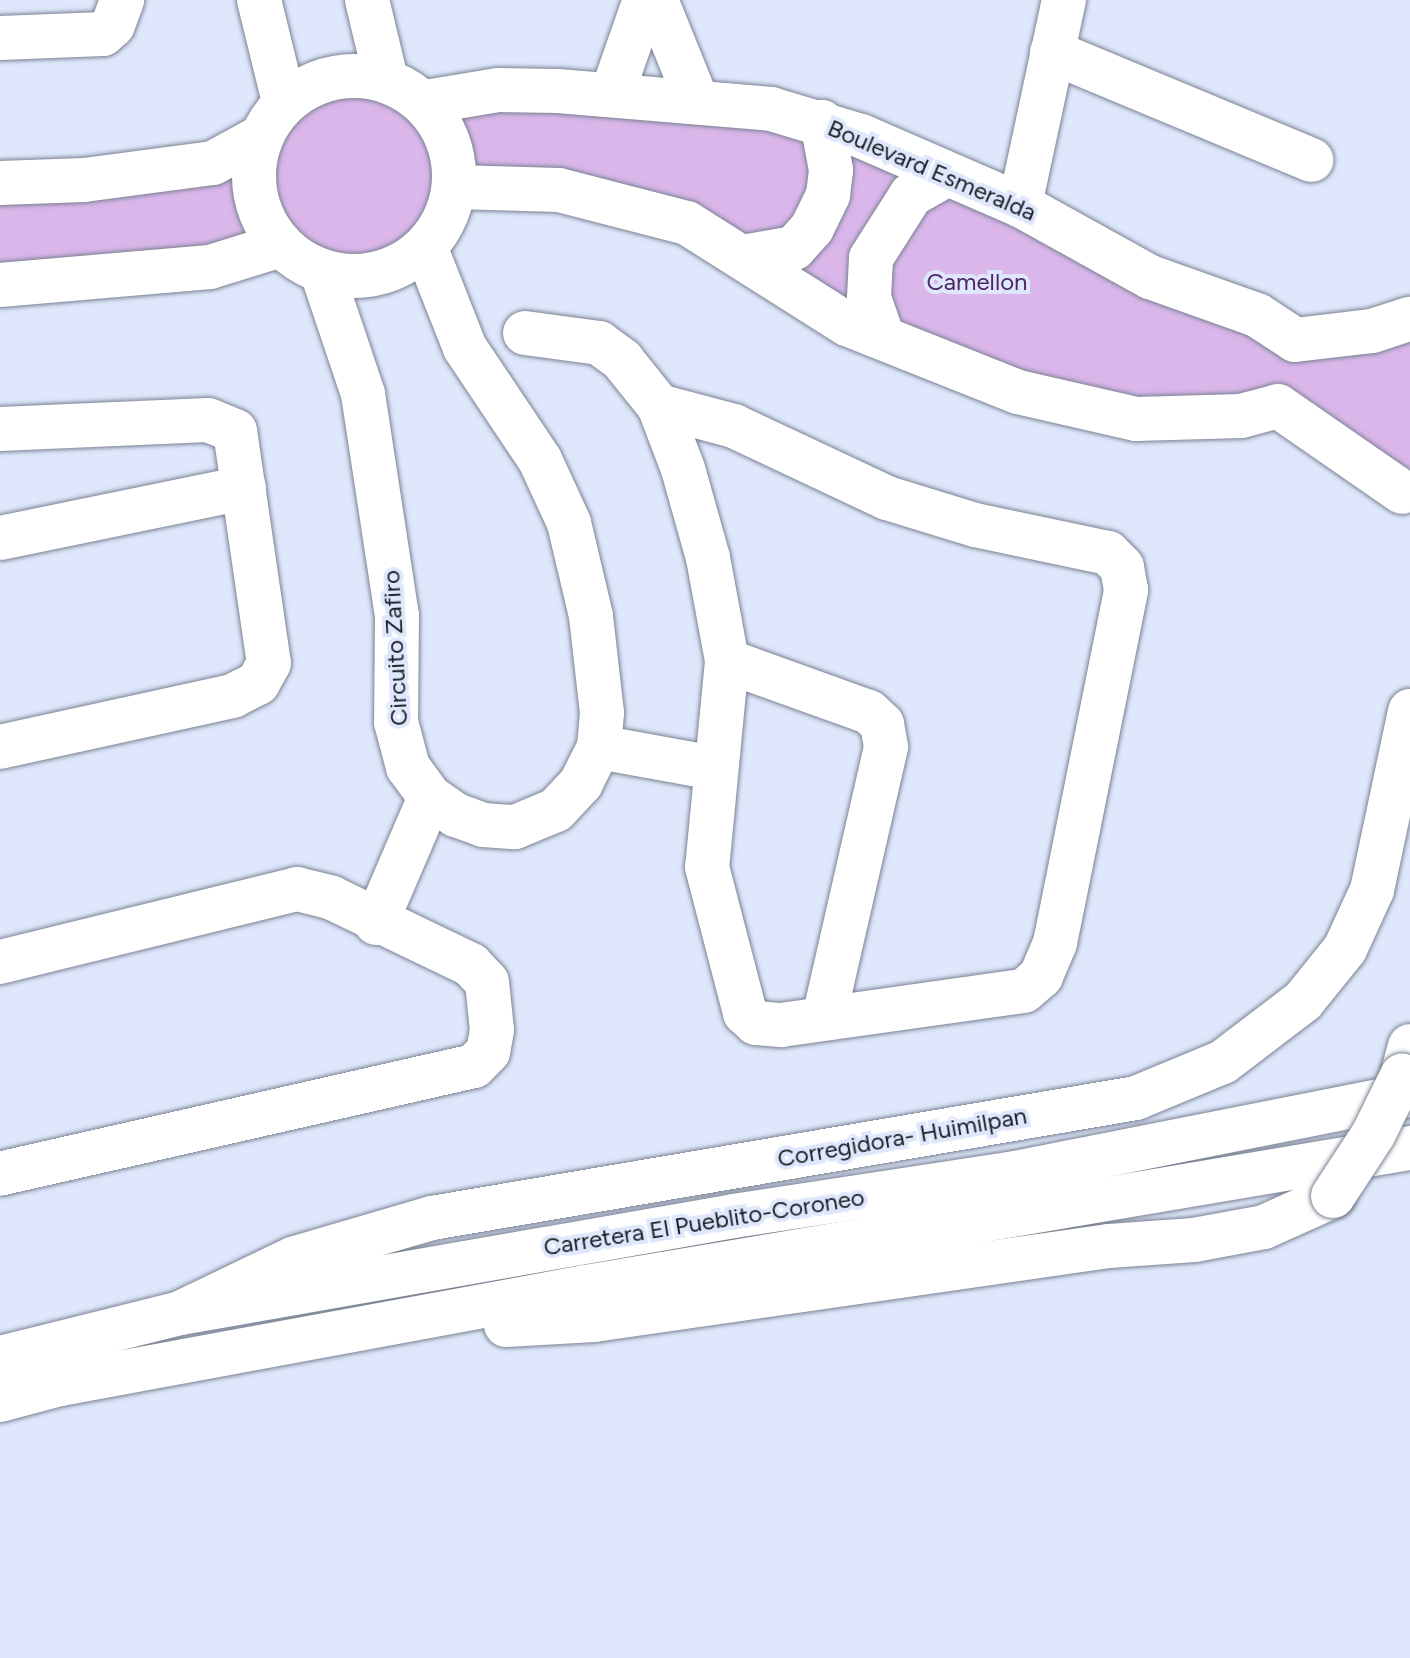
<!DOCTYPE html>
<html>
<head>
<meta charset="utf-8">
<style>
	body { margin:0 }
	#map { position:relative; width:1410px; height:1658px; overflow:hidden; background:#dee7fb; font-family:Figtree,sans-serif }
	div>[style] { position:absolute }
	.green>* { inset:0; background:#dab6ea }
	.roads { filter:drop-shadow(0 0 2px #7a8293) drop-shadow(0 0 2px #7a8293) }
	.minor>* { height:44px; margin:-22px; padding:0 22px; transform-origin:22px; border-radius:22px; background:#fff }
	.minor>.ring { margin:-22px; padding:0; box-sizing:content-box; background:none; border:44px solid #fff; border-radius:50% }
	.major>* { height:44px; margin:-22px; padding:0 22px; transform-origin:22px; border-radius:22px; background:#fff }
	.bridges { filter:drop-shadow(0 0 2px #7a8293) drop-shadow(0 0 2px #7a8293) }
	.major-bridge>* { height:44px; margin:-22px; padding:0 22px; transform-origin:22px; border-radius:22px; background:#fff }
	span { translate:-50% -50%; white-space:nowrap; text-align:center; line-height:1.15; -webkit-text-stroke:8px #dee7fb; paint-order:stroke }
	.street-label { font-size:24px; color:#1b1e25 }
	.park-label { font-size:24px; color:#512463 }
</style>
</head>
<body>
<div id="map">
	<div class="green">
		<i style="clip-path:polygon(332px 77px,386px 79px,411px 92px,771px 109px,1295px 340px,1410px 319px,1410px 469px,1278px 406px,1018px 392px,743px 257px,461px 187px,426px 249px,378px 276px,323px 275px,278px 246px,259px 208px,272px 244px,0 285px,0 183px,259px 138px,284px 102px)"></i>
	</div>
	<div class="roads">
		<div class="minor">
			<i style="left:259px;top:0;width:105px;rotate:76.2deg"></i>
			<i style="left:367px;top:0;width:81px;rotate:76.5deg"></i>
			<i style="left:656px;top:0;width:107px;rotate:68deg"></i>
			<i style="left:0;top:38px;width:103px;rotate:-2.2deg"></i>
			<i style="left:103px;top:34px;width:13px;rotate:-42deg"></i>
			<i style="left:113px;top:25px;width:27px;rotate:-70deg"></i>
			<i style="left:1052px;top:52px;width:281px;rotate:22.6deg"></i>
			<i class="ring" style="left:254px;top:76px;width:156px;height:156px"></i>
			<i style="left:612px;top:94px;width:100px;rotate:-70.7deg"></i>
			<i style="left:426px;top:102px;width:73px;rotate:-9.5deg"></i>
			<i style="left:498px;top:90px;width:60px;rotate:1deg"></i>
			<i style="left:558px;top:91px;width:214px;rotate:4.8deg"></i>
			<i style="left:771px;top:109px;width:94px;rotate:16.7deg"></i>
			<i style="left:861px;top:136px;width:173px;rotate:23.5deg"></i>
			<i style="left:1020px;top:205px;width:149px;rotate:29deg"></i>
			<i style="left:1150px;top:277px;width:114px;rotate:19.6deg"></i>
			<i style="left:1257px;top:315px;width:45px;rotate:33.3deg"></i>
			<i style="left:1295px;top:340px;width:78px;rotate:-6.7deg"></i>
			<i style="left:1372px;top:331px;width:40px;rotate:-18deg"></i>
			<i style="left:0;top:183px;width:84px;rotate:-2deg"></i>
			<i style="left:84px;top:180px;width:130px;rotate:-7.5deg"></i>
			<i style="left:213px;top:163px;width:52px;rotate:-28.5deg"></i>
			<i style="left:455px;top:187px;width:104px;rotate:1.7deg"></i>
			<i style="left:559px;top:190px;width:132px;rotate:14.5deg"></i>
			<i style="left:687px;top:223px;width:189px;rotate:32.3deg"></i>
			<i style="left:847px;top:324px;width:184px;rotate:21.7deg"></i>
			<i style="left:1018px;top:392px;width:121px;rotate:12.9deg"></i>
			<i style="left:1136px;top:419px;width:105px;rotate:-1.6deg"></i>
			<i style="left:1241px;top:416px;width:38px;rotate:-15deg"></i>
			<i style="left:1020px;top:205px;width:210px;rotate:-77.9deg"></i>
			<i style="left:743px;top:257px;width:52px;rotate:-10deg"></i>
			<i style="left:794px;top:248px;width:27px;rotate:-48deg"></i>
			<i style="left:812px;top:228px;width:37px;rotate:-64deg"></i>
			<i style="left:828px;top:195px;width:25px;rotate:-83deg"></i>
			<i style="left:831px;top:170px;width:49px;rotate:-100.6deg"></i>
			<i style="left:323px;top:275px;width:126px;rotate:71.4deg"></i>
			<i style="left:363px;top:394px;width:224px;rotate:81.3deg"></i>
			<i style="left:397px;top:615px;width:107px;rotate:90.5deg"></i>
			<i style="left:396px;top:722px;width:47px;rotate:75.1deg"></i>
			<i style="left:408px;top:767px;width:37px;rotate:54deg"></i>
			<i style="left:430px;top:797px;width:32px;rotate:35deg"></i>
			<i style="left:456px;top:815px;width:29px;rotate:20deg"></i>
			<i style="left:483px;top:825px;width:32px;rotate:4deg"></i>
			<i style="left:515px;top:827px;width:44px;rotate:-22.5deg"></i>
			<i style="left:556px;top:810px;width:37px;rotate:-47deg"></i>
			<i style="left:581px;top:783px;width:40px;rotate:-63.4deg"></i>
			<i style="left:599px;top:747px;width:34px;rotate:-85deg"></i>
			<i style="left:602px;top:713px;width:98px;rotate:-96.5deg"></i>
			<i style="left:591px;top:616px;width:96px;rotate:-103.3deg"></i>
			<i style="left:569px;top:523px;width:69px;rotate:-114.7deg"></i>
			<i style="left:540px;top:460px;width:135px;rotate:-123.8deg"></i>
			<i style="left:465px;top:348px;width:106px;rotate:-111.5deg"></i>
			<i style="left:0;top:285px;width:211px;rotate:-4.9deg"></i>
			<i style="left:210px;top:267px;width:71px;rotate:-17.2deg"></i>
			<i style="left:525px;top:333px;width:75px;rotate:7.7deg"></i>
			<i style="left:599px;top:343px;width:29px;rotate:36deg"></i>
			<i style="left:622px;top:360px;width:59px;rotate:51.2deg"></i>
			<i style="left:659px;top:406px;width:67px;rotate:69.1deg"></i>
			<i style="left:683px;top:469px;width:92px;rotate:74.3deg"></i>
			<i style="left:708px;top:558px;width:105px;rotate:79.5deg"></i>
			<i style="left:727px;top:661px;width:207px;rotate:95.5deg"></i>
			<i style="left:707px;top:867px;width:151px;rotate:75.4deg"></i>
			<i style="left:745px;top:1013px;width:15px;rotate:42deg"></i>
			<i style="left:756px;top:1023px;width:25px;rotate:5deg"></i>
			<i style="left:781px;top:1025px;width:245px;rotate:-8deg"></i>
			<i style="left:1024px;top:991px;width:23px;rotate:-41deg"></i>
			<i style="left:1041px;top:976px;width:36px;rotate:-67deg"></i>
			<i style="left:1055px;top:943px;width:360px;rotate:-78.6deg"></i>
			<i style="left:1126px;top:590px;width:23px;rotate:-100deg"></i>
			<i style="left:1122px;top:567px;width:20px;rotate:-135deg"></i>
			<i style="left:1108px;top:553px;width:136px;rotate:-168.1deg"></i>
			<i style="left:975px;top:525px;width:92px;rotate:-162.9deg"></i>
			<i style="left:887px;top:498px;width:169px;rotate:-154.8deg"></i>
			<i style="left:734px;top:426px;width:78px;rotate:-165.1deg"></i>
			<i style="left:883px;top:338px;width:42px;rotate:-109.3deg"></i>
			<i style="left:869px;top:298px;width:40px;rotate:-87.1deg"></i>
			<i style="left:871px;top:258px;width:75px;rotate:-57.6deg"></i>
			<i style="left:911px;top:195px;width:40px;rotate:-29.7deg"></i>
			<i style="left:1278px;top:406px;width:151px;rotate:34.7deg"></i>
			<i style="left:0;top:429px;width:208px;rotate:-2.5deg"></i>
			<i style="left:208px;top:420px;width:29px;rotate:22deg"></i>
			<i style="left:235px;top:431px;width:234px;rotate:81.7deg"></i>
			<i style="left:269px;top:663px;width:23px;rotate:119deg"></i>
			<i style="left:258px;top:683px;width:28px;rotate:153deg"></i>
			<i style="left:233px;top:696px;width:239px;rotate:167.7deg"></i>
			<i style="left:0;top:538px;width:249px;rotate:-11.6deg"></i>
			<i style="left:727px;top:661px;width:151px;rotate:19.8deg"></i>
			<i style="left:869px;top:712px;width:18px;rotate:43deg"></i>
			<i style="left:882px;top:724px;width:23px;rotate:80deg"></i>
			<i style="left:886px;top:747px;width:277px;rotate:102.9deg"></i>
			<i style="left:599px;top:747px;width:118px;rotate:10.3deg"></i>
			<i style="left:376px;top:923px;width:137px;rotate:-66.8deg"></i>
			<i style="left:0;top:962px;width:306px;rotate:-13.8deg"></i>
			<i style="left:297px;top:889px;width:36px;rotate:14deg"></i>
			<i style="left:332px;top:898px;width:154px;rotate:25.7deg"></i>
			<i style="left:471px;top:965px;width:23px;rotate:47deg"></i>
			<i style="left:487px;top:982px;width:48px;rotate:84.1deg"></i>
			<i style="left:492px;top:1030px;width:22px;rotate:100deg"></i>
			<i style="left:488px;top:1052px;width:20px;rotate:135deg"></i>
			<i style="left:474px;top:1066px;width:486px;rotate:167.2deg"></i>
		</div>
		<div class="major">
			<i style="left:1402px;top:1076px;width:31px;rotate:-75deg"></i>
			<i style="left:180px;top:1313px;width:127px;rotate:-25.6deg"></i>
			<i style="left:295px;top:1258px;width:143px;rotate:-16.3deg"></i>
			<i style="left:432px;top:1218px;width:714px;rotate:-9.67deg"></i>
			<i style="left:1136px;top:1098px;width:94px;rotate:-22.5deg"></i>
			<i style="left:1223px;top:1062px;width:101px;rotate:-37.3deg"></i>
			<i style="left:1303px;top:1001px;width:67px;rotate:-51.1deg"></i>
			<i style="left:1345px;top:949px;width:65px;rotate:-65.4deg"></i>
			<i style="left:1372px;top:890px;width:183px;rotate:-78deg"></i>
			<i style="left:506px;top:1325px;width:88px;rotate:-3.3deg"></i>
			<i style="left:594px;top:1320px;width:520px;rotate:-8.18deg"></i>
			<i style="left:1109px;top:1246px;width:85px;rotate:-4deg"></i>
			<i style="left:1194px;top:1240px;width:71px;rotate:-10.5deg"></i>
			<i style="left:1264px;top:1227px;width:76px;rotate:-24.2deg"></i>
			<i style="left:0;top:1358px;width:186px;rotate:-14deg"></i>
			<i style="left:180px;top:1313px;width:562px;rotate:-9.93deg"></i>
			<i style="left:734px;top:1216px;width:284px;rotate:-8.7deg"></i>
			<i style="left:1015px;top:1173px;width:403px;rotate:-11.2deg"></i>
			<i style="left:0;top:1400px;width:62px;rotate:-14.9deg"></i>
			<i style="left:60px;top:1384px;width:535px;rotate:-10.45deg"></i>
			<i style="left:586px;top:1287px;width:836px;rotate:-9.58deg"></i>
		</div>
	</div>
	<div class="bridges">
		<div class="major-bridge">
			<i style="left:1333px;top:1196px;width:75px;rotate:-56.9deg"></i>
			<i style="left:1374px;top:1133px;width:64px;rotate:-63.8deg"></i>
		</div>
	</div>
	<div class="street-label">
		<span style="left:932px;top:170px;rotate:23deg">Boulevard Esmeralda</span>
		<span style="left:395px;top:648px;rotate:-93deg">Circuito Zafiro</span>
		<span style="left:902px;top:1137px;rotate:-10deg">Corregidora- Huimilpan</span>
		<span style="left:704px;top:1222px;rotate:-9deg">Carretera El Pueblito-Coroneo</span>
	</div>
	<div class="park-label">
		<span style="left:977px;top:282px">Camellon</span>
	</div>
</div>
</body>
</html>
